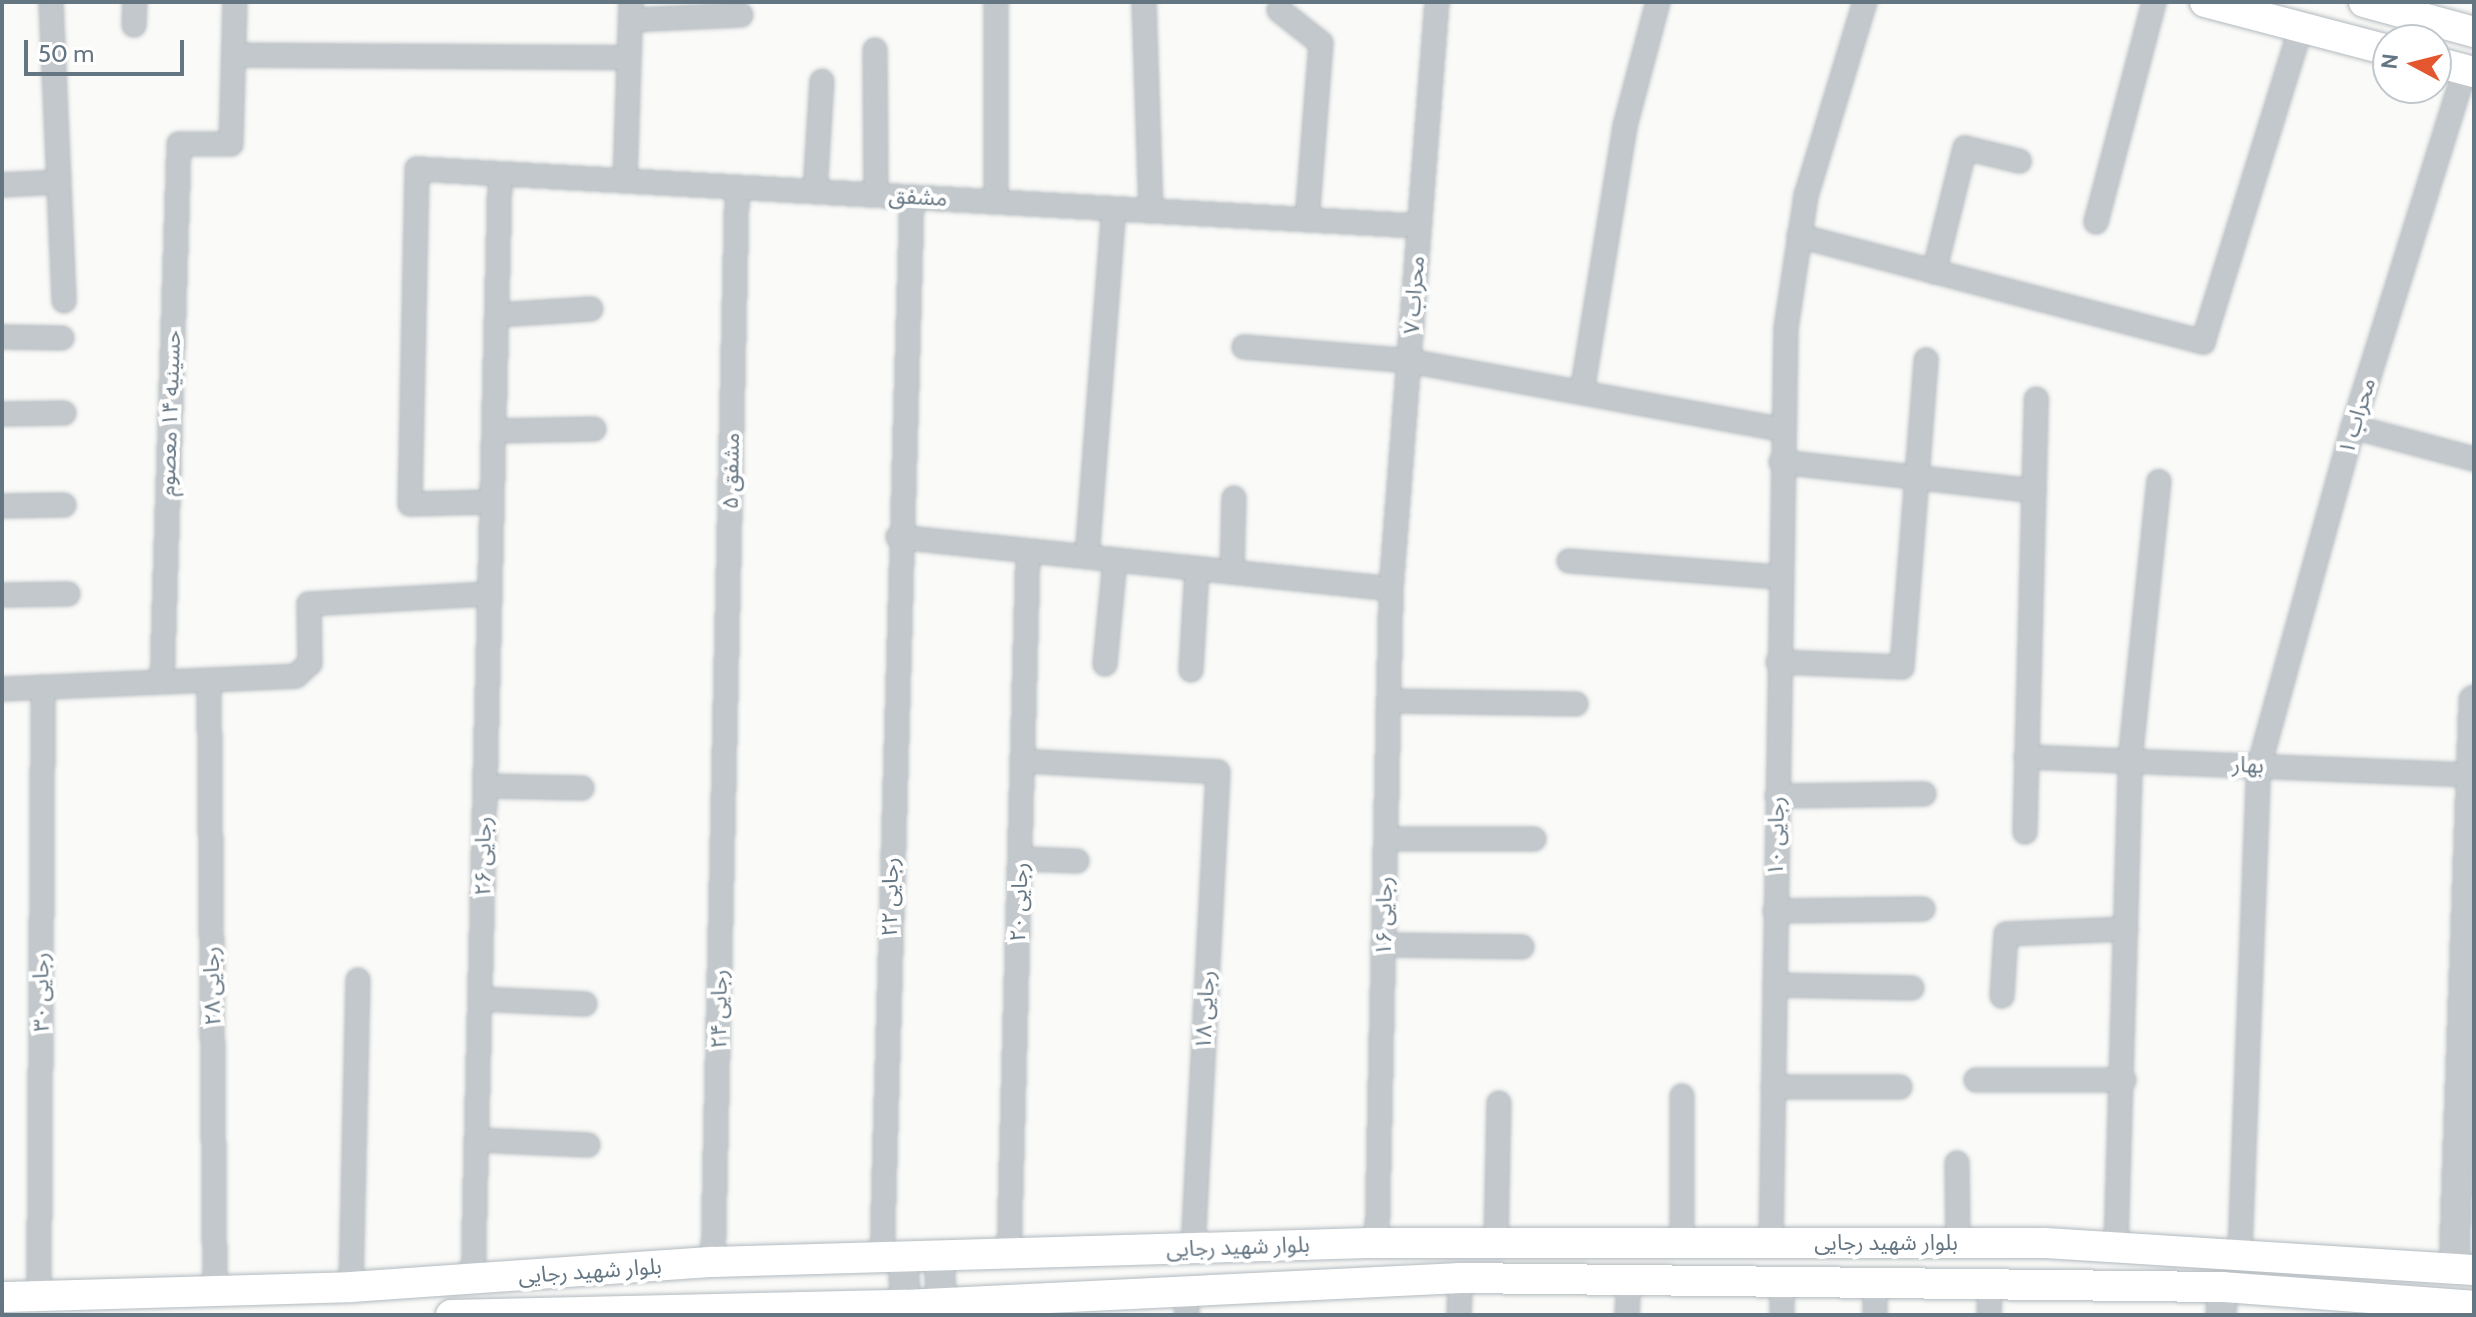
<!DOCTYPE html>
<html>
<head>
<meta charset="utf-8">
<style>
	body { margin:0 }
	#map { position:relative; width:2476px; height:1317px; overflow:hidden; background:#fafaf8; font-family:Cabin,"Noto Sans Arabic",sans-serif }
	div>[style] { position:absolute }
	.roads { filter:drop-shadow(0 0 2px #b3babf) drop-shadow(0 0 2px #b3babf) }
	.minor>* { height:22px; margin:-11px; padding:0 11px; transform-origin:11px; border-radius:11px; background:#c3c8cc }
	.tertiary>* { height:28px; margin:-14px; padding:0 14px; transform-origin:14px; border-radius:14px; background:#c3c8cc }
	.secondary>* { height:30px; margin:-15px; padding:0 15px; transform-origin:15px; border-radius:15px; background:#fff }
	span { translate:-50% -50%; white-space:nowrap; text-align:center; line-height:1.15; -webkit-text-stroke:8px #fff; paint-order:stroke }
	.street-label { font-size:22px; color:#657683 }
	.frame { position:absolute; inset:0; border:4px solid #657683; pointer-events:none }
	.north { position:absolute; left:2372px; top:24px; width:80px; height:80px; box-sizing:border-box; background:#fff; border:2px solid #c1c8cd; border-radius:50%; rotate:277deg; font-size:22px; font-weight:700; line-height:32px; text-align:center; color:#657683 }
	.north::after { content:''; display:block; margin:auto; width:28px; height:36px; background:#e4572e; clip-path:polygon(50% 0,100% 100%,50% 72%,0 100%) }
	.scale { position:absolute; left:24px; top:40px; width:160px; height:36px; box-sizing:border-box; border:4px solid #657683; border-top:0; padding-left:10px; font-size:24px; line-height:28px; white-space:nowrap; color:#657683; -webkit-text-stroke:6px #fff; paint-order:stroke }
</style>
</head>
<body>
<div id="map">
	<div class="roads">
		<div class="minor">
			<i style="left:51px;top:2px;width:299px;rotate:87.5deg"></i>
			<i style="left:1144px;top:2px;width:209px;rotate:88.1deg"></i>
			<i style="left:1279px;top:10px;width:53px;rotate:38.2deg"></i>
			<i style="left:1321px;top:43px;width:177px;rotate:94.5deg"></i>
			<i style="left:631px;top:20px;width:110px;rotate:-2.6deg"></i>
			<i style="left:134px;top:25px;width:23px;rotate:-88deg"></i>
			<i style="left:875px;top:50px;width:145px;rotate:89.6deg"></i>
			<i style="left:234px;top:55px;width:395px;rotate:0.4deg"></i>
			<i style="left:625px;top:181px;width:179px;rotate:-88.1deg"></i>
			<i style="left:2px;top:185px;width:57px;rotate:-3deg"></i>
			<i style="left:815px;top:191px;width:110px;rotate:-86.4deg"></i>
			<i style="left:996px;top:202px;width:200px;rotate:-90deg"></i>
			<i style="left:2096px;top:222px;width:228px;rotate:-75.2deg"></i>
			<i style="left:1799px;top:236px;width:418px;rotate:14.7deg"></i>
			<i style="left:2203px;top:342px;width:330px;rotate:-72.7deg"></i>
			<i style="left:1934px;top:272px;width:128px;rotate:-76deg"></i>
			<i style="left:1965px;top:148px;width:56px;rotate:13.5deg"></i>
			<i style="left:497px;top:315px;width:94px;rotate:-3.7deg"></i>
			<i style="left:2px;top:337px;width:60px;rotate:1deg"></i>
			<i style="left:1244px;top:347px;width:166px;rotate:4.8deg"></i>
			<i style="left:1409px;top:361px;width:378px;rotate:10.4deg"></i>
			<i style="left:1582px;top:392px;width:269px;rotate:-80.8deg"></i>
			<i style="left:1625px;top:126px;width:128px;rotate:-75.1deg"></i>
			<i style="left:2px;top:414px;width:62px;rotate:-0.9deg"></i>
			<i style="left:2353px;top:427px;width:125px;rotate:14.8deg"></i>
			<i style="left:494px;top:431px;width:100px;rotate:-1.1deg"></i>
			<i style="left:1781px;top:462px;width:255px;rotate:6.5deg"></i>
			<i style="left:492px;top:502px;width:82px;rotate:178.6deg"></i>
			<i style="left:410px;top:504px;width:335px;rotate:-88.8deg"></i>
			<i style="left:417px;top:169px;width:1004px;rotate:3.26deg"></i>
			<i style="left:2px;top:506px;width:62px;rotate:-0.9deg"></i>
			<i style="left:898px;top:537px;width:496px;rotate:6deg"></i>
			<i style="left:1087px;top:557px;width:349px;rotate:-85.6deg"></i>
			<i style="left:1569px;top:561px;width:211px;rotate:4.4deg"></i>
			<i style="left:1232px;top:572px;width:74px;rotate:-88.5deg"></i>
			<i style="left:2px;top:595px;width:66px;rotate:-0.9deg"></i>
			<i style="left:1778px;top:662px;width:124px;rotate:2.3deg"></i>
			<i style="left:1902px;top:667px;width:308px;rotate:-85.5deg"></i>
			<i style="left:1105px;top:664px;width:104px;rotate:-84.5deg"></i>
			<i style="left:1191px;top:670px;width:102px;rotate:-86.6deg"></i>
			<i style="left:209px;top:680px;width:612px;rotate:89.44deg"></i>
			<i style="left:162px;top:682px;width:538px;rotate:-88.19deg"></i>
			<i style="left:179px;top:144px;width:52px"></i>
			<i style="left:231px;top:144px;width:142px;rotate:-88.4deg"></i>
			<i style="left:2px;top:689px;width:294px;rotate:-2.5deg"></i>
			<i style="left:296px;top:676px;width:19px;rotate:-43deg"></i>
			<i style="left:310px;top:663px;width:59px;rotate:-91deg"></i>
			<i style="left:309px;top:604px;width:181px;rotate:-3.2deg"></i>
			<i style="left:1388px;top:701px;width:188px;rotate:0.9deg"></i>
			<i style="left:2026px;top:757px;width:448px;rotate:2.3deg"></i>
			<i style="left:1023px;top:761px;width:195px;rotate:3.2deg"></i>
			<i style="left:1218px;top:772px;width:477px;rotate:93deg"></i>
			<i style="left:485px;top:786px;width:97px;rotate:1.2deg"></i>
			<i style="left:1777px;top:796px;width:147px;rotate:-0.8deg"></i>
			<i style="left:2025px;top:832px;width:433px;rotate:-88.5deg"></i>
			<i style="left:1386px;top:839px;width:148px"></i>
			<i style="left:1020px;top:859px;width:57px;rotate:2deg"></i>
			<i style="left:1775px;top:911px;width:148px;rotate:-0.8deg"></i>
			<i style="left:1384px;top:945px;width:138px;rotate:0.8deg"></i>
			<i style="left:1775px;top:985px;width:137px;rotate:1.3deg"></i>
			<i style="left:2002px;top:996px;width:62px;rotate:-86.3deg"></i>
			<i style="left:2006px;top:934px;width:120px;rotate:-2.4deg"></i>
			<i style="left:480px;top:999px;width:105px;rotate:2.7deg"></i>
			<i style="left:1976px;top:1080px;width:148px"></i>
			<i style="left:1773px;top:1087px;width:127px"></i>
			<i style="left:477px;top:1140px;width:111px;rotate:2.6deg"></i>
			<i style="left:1957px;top:1163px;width:80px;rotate:89.3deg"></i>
			<i style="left:1377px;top:1243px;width:654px;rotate:-88.77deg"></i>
			<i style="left:1391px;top:589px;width:589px;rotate:-85.52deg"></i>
			<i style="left:1496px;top:1243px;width:140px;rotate:-88.8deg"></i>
			<i style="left:1682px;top:1243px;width:147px;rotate:-90deg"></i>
			<i style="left:1771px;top:1243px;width:915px;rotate:-89.06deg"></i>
			<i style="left:1786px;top:328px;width:134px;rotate:-81.4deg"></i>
			<i style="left:1806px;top:196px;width:203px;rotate:-73.1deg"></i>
			<i style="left:2116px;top:1246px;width:485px;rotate:-88.3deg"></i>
			<i style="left:2130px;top:761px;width:281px;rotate:-84.1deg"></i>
			<i style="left:2240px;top:1252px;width:486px;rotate:-87.8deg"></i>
			<i style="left:2259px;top:766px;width:352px;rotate:-74.5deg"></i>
			<i style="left:2353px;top:427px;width:374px;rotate:-72.6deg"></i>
			<i style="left:1009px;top:1254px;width:703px;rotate:-88.45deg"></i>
			<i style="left:882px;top:1257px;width:1060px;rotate:-88.38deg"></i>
			<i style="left:713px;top:1262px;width:1075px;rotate:-88.72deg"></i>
			<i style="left:473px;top:1280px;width:1106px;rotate:-88.6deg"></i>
			<i style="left:1782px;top:1282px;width:33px;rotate:90deg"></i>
			<i style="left:1875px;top:1283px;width:32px;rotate:90deg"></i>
			<i style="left:351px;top:1287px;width:307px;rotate:-88.7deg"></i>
			<i style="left:1185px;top:1291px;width:24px;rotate:85deg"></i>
			<i style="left:39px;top:1297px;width:610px;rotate:-89.62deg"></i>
			<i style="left:1459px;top:1315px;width:37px;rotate:-88deg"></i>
			<i style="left:1627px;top:1315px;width:35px;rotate:-87deg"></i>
			<i style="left:1989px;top:1315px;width:31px;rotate:-88deg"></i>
		</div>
		<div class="tertiary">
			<i style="left:939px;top:1256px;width:59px;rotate:87.1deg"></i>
			<i style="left:903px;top:1257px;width:58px;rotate:87deg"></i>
			<i style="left:2454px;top:1268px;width:568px;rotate:-87.98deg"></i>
			<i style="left:2221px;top:1315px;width:28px;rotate:-86deg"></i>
		</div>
		<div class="secondary">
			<i style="left:2205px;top:2px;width:189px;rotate:14.7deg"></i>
			<i style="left:2364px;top:2px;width:114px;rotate:15.3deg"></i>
			<i style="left:2436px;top:62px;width:39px;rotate:15deg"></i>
			<i style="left:2px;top:1297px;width:349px;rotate:-1.6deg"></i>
			<i style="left:351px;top:1287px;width:363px;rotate:-4deg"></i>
			<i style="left:713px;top:1262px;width:655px;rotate:-1.66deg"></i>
			<i style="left:1368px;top:1243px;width:677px"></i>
			<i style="left:2045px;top:1243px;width:430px;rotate:3.6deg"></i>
			<i style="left:451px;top:1315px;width:454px;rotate:-1.3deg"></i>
			<i style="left:905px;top:1305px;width:556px;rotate:-2.79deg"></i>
			<i style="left:1460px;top:1278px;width:763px;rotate:0.68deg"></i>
			<i style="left:2223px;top:1287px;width:252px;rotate:4.3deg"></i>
		</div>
	</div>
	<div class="street-label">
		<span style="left:918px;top:197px;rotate:3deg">مشفق</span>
		<span style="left:1414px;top:295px;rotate:-86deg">محراب ۷</span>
		<span style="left:170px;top:413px;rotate:-88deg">حسینیه ۱۴ معصوم</span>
		<span style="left:2357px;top:416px;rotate:-73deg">محراب ۱</span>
		<span style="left:731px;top:471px;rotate:-89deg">مشفق ۵</span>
		<span style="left:2248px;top:765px;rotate:2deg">بهار</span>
		<span style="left:1776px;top:836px;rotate:-89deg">رجایی ۱۰</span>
		<span style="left:483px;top:856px;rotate:-89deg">رجایی ۲۶</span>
		<span style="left:890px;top:897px;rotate:-89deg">رجایی ۲۲</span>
		<span style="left:1019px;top:902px;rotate:-88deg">رجایی ۲۰</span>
		<span style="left:1384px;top:916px;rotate:-89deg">رجایی ۱۶</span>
		<span style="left:212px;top:986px;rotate:-91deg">رجایی ۲۸</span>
		<span style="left:41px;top:992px;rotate:-90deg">رجایی ۳۰</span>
		<span style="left:719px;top:1009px;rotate:-89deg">رجایی ۲۴</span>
		<span style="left:1205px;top:1010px;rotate:-87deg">رجایی ۱۸</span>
		<span style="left:1886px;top:1243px">بلوار شهید رجایی</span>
		<span style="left:1238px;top:1247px;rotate:-2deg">بلوار شهید رجایی</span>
		<span style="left:590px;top:1271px;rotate:-4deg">بلوار شهید رجایی</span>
	</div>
	<div class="frame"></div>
	<div class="north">N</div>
	<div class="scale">50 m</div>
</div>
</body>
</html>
